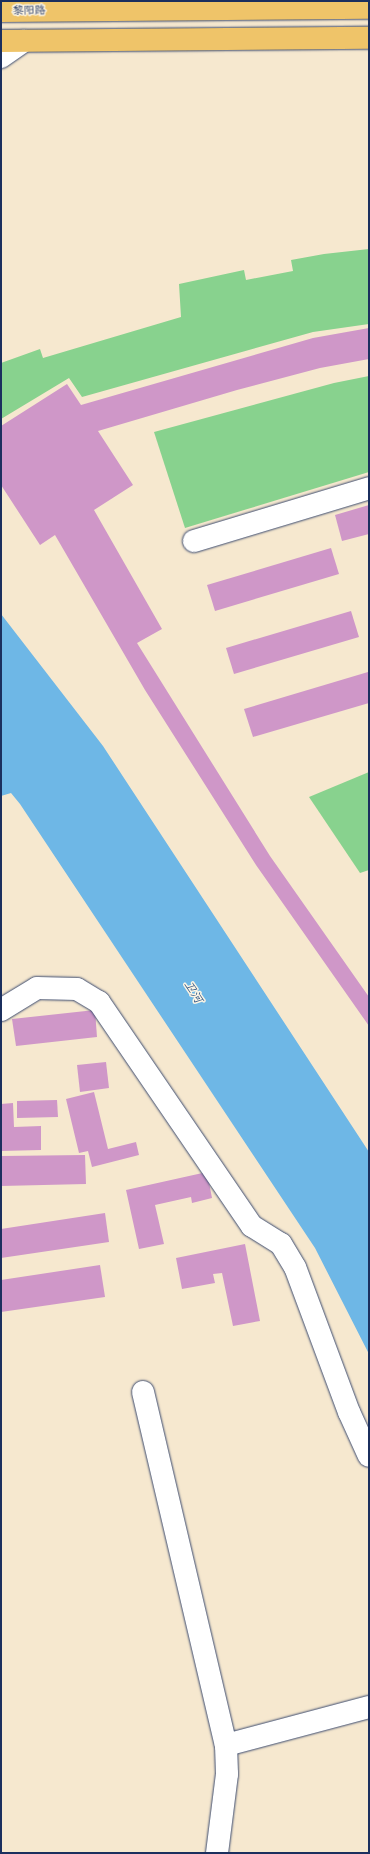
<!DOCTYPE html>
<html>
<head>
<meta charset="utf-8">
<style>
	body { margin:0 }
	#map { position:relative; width:370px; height:1854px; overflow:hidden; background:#f6e8cf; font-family:"Balsamiq Sans","LXGW WenKai TC",sans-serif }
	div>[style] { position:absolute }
	.green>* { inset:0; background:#88d28e }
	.water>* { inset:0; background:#6eb7e6 }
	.building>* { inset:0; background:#cf97c8 }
	.roads { filter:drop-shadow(0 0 1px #3c4b6f) drop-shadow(0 0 1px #3c4b6f) }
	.minor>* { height:22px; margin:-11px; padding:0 11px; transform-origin:11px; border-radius:11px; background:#fff }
	.primary>* { height:22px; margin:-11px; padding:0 11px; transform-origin:11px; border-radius:11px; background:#efc469 }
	span { translate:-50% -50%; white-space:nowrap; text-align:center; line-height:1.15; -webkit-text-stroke:3px #fcf5e5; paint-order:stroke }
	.street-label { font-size:11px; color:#1b2f5e }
	.water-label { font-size:12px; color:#345887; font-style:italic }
	.frame { position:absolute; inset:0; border:2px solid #1b2f5e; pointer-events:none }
</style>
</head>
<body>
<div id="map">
	<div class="green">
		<i style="clip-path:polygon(369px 249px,369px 324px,313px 332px,82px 397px,69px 378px,1px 419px,1px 363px,40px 349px,43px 358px,181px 317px,179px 284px,244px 270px,246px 280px,293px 271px,291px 260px,324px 254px)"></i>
		<i style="clip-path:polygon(369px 376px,369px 472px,185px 528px,154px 432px,334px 383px)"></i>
		<i style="clip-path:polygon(369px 772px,369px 870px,360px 873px,309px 797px)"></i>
	</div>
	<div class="water">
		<i style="clip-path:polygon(1px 614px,103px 746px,369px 1152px,369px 1354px,315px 1248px,20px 804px,11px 793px,1px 796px)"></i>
	</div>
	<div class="building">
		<i style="clip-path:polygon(369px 328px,369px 359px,320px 368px,237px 390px,98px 431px,133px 485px,94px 510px,162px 629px,137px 643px,270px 856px,369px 997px,369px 1026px,256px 865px,145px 690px,55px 535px,40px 545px,1px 485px,1px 426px,67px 384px,81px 405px,313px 338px)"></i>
		<i style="clip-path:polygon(369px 505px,369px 534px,342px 541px,335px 515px)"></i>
		<i style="clip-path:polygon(331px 548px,339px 574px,215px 611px,207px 585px)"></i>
		<i style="clip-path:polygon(351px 611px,359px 637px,234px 674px,226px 648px)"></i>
		<i style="clip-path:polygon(368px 672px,369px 703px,253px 737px,244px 709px)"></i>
		<i style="clip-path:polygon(95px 1010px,97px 1037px,16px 1046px,12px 1019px)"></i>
		<i style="clip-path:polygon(106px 1062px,109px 1088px,80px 1092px,77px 1065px)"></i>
		<i style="clip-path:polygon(94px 1092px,108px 1149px,136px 1142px,139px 1155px,92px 1167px,88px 1151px,79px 1153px,66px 1099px)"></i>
		<i style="clip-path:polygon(57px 1100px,58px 1117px,17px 1118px,17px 1101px)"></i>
		<i style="clip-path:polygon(13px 1103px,14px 1127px,41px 1126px,41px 1150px,1px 1151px,1px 1104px)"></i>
		<i style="clip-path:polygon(85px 1155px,86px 1184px,1px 1186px,1px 1156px)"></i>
		<i style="clip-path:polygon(207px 1172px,212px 1198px,192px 1203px,191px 1197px,155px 1205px,164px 1244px,139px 1249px,126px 1190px)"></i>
		<i style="clip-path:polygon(105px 1213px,109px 1242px,1px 1258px,1px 1229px)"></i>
		<i style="clip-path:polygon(245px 1244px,260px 1321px,233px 1326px,222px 1273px,213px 1274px,215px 1283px,182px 1289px,176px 1258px)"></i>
		<i style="clip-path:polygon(100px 1265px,105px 1297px,1px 1312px,1px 1280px)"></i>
	</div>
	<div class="roads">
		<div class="minor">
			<i style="left:1px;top:57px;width:28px;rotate:-35deg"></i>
			<i style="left:194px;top:541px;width:183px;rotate:-16.8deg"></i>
			<i style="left:1px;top:1010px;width:42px;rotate:-31.4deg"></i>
			<i style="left:37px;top:988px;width:40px;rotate:1.4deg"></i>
			<i style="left:77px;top:989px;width:26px;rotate:31deg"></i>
			<i style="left:99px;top:1002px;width:271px;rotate:55.7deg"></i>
			<i style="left:252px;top:1226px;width:34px;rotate:32deg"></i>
			<i style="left:281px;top:1244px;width:27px;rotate:59deg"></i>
			<i style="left:295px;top:1267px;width:155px;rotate:69.6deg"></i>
			<i style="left:349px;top:1412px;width:48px;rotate:65.6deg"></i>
			<i style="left:143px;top:1392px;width:363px;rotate:76.8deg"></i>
			<i style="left:226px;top:1745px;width:29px;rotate:88deg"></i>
			<i style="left:227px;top:1774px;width:80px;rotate:97.2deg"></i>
			<i style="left:226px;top:1745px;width:148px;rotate:-14.9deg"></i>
		</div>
		<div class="primary">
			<i style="left:1px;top:11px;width:368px;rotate:-0.5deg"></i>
			<i style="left:1px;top:41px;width:368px;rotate:-0.5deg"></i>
		</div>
	</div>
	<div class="street-label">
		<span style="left:29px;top:11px;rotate:-1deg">黎阳路</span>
	</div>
	<div class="water-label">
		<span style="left:193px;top:992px;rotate:58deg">卫河</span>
	</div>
	<div class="frame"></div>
</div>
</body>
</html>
